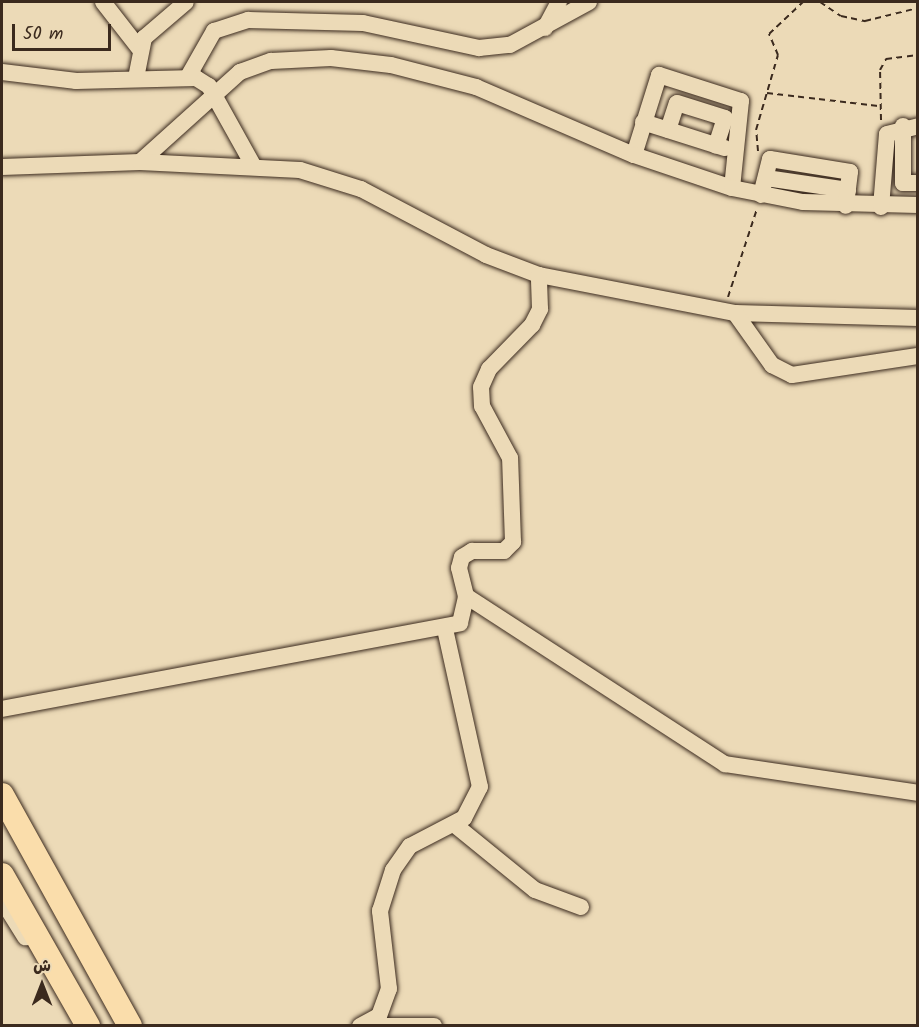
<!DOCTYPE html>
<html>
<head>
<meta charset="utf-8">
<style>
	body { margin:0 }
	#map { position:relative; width:919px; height:1027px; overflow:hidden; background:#ecdab7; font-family:Kalam,"Playpen Sans Arabic",sans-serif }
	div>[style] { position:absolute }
	.path>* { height:2px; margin-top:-1px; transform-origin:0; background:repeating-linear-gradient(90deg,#3b2a1e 0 6px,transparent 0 10.5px) }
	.roads { filter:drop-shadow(0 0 2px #3b2a1e) drop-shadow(0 0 2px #3b2a1e) }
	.minor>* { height:16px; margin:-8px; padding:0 8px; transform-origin:8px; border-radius:8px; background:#ecdab7 }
	.highway>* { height:24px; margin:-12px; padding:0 12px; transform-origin:12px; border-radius:12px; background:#faddab }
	span { translate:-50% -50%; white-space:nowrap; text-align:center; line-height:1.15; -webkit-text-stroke:5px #ecdab7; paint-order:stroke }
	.frame { position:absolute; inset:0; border:3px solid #3b2a1e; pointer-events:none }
	.north { position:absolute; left:12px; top:955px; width:60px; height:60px; -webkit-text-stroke:4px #ecdab7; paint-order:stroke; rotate:0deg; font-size:16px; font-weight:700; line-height:24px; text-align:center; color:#3b2a1e }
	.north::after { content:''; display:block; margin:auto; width:21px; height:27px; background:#3b2a1e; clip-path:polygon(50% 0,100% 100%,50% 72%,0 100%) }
	.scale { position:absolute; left:12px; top:24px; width:99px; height:27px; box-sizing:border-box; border:3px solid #3b2a1e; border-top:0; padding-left:8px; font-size:18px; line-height:21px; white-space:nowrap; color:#3b2a1e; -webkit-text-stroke:4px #ecdab7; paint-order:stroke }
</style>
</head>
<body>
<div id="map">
	<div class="path">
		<i style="left:820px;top:2px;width:25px;rotate:34deg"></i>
		<i style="left:841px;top:16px;width:25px;rotate:12deg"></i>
		<i style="left:865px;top:21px;width:55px;rotate:-13.8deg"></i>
		<i style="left:767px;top:93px;width:112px;rotate:6.7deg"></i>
		<i style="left:881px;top:120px;width:50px;rotate:-91.1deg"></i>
		<i style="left:880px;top:70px;width:13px;rotate:-61deg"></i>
		<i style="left:886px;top:59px;width:32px;rotate:-7deg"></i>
		<i style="left:758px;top:151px;width:21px;rotate:-95deg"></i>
		<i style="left:756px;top:130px;width:78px;rotate:-73.7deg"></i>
		<i style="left:778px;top:55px;width:23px;rotate:-113deg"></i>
		<i style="left:769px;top:34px;width:47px;rotate:-43.3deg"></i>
		<i style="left:728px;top:297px;width:93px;rotate:-71.8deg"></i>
	</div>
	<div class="roads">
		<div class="minor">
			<i style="left:103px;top:2px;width:58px;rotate:52deg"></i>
			<i style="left:545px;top:28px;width:30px;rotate:-62deg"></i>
			<i style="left:2px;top:72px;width:75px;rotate:6.9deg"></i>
			<i style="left:76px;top:81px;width:120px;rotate:-1.4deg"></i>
			<i style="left:196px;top:78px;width:15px;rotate:32deg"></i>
			<i style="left:209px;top:86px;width:90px;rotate:60.9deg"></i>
			<i style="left:189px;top:75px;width:51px;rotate:-60.4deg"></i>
			<i style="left:214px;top:31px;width:36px;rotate:-18deg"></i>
			<i style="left:248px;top:20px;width:115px;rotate:1.5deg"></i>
			<i style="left:363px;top:23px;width:119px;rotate:12.2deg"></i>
			<i style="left:479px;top:48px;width:31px;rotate:-6deg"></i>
			<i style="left:510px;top:45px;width:90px;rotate:-28.6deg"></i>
			<i style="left:136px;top:78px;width:41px;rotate:-78.7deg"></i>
			<i style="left:144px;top:38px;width:55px;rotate:-40.6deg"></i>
			<i style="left:643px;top:122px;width:86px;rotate:17.6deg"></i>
			<i style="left:903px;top:126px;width:57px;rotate:90deg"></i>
			<i style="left:903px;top:183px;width:15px"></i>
			<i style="left:668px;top:130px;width:28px;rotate:-72deg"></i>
			<i style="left:677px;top:103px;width:50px;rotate:17.4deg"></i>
			<i style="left:725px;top:118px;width:29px;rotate:108deg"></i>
			<i style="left:634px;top:155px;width:84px;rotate:-72.6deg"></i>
			<i style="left:659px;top:75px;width:86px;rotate:17.6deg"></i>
			<i style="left:741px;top:101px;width:87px;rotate:95.9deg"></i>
			<i style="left:140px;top:162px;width:135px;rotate:-42deg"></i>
			<i style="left:240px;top:72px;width:33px;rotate:-20deg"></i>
			<i style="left:271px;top:61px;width:60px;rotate:-2.9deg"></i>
			<i style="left:331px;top:58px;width:60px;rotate:6.7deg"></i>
			<i style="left:391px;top:65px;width:88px;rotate:14.5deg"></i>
			<i style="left:476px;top:87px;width:172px;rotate:23.3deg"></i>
			<i style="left:634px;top:155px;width:103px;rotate:18.6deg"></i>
			<i style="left:732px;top:188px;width:72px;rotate:11.2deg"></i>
			<i style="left:803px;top:202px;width:115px;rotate:1.5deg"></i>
			<i style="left:2px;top:167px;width:138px;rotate:-2.1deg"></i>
			<i style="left:140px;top:162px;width:160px;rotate:2.9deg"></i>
			<i style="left:300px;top:170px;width:64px;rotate:17.3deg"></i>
			<i style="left:361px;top:189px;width:141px;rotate:27.8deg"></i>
			<i style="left:486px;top:255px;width:57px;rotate:20.7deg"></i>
			<i style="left:539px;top:275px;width:200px;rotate:11deg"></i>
			<i style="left:735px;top:313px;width:183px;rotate:1.6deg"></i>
			<i style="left:766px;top:178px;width:83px;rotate:8.3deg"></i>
			<i style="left:761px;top:195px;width:37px;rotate:-76deg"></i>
			<i style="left:770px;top:159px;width:81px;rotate:9.2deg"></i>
			<i style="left:850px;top:172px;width:34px;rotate:97deg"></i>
			<i style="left:881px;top:207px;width:73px;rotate:-85.3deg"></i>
			<i style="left:887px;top:134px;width:32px;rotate:-14deg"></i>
			<i style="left:735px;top:313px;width:64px;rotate:54.6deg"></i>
			<i style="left:772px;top:365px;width:22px;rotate:27deg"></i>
			<i style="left:792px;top:375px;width:127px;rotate:-8.6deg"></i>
			<i style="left:466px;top:596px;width:309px;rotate:33deg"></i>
			<i style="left:725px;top:764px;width:195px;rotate:8.5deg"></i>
			<i style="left:2px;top:709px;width:466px;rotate:-10.6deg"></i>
			<i style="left:460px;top:623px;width:28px;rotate:-77deg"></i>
			<i style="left:466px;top:596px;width:29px;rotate:-104deg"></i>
			<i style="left:459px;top:568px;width:11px;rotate:-75deg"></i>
			<i style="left:462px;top:557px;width:12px;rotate:-31deg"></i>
			<i style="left:472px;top:551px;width:32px"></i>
			<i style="left:504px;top:551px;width:13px;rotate:-45deg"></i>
			<i style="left:513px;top:542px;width:84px;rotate:-92deg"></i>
			<i style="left:510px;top:458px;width:59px;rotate:-118.3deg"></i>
			<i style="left:482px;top:406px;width:19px;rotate:-93deg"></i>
			<i style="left:481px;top:387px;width:20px;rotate:-66deg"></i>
			<i style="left:489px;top:369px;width:62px;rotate:-45.7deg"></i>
			<i style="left:532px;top:325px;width:18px;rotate:-63deg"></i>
			<i style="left:540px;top:309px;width:34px;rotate:-92deg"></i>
			<i style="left:455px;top:825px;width:103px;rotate:39.1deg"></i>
			<i style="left:535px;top:890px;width:49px;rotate:20.3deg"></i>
			<i style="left:2px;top:900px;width:44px;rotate:58.1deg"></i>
			<i style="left:360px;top:1026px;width:21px;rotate:-28deg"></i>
			<i style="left:379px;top:1016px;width:29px;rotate:-70deg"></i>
			<i style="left:389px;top:989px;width:79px;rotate:-96.6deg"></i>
			<i style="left:380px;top:911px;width:43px;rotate:-72.4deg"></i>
			<i style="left:393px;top:870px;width:29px;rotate:-55deg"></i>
			<i style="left:410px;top:846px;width:61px;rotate:-27.4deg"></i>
			<i style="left:464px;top:818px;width:35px;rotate:-63deg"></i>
			<i style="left:480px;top:787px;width:162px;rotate:-102.5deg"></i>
			<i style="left:386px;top:1026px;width:48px"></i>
		</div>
		<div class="highway">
			<i style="left:2px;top:795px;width:264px;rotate:61deg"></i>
			<i style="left:2px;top:875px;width:174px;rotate:60.3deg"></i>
		</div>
	</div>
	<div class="frame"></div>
	<div class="north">ش</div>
	<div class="scale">50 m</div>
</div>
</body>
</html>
